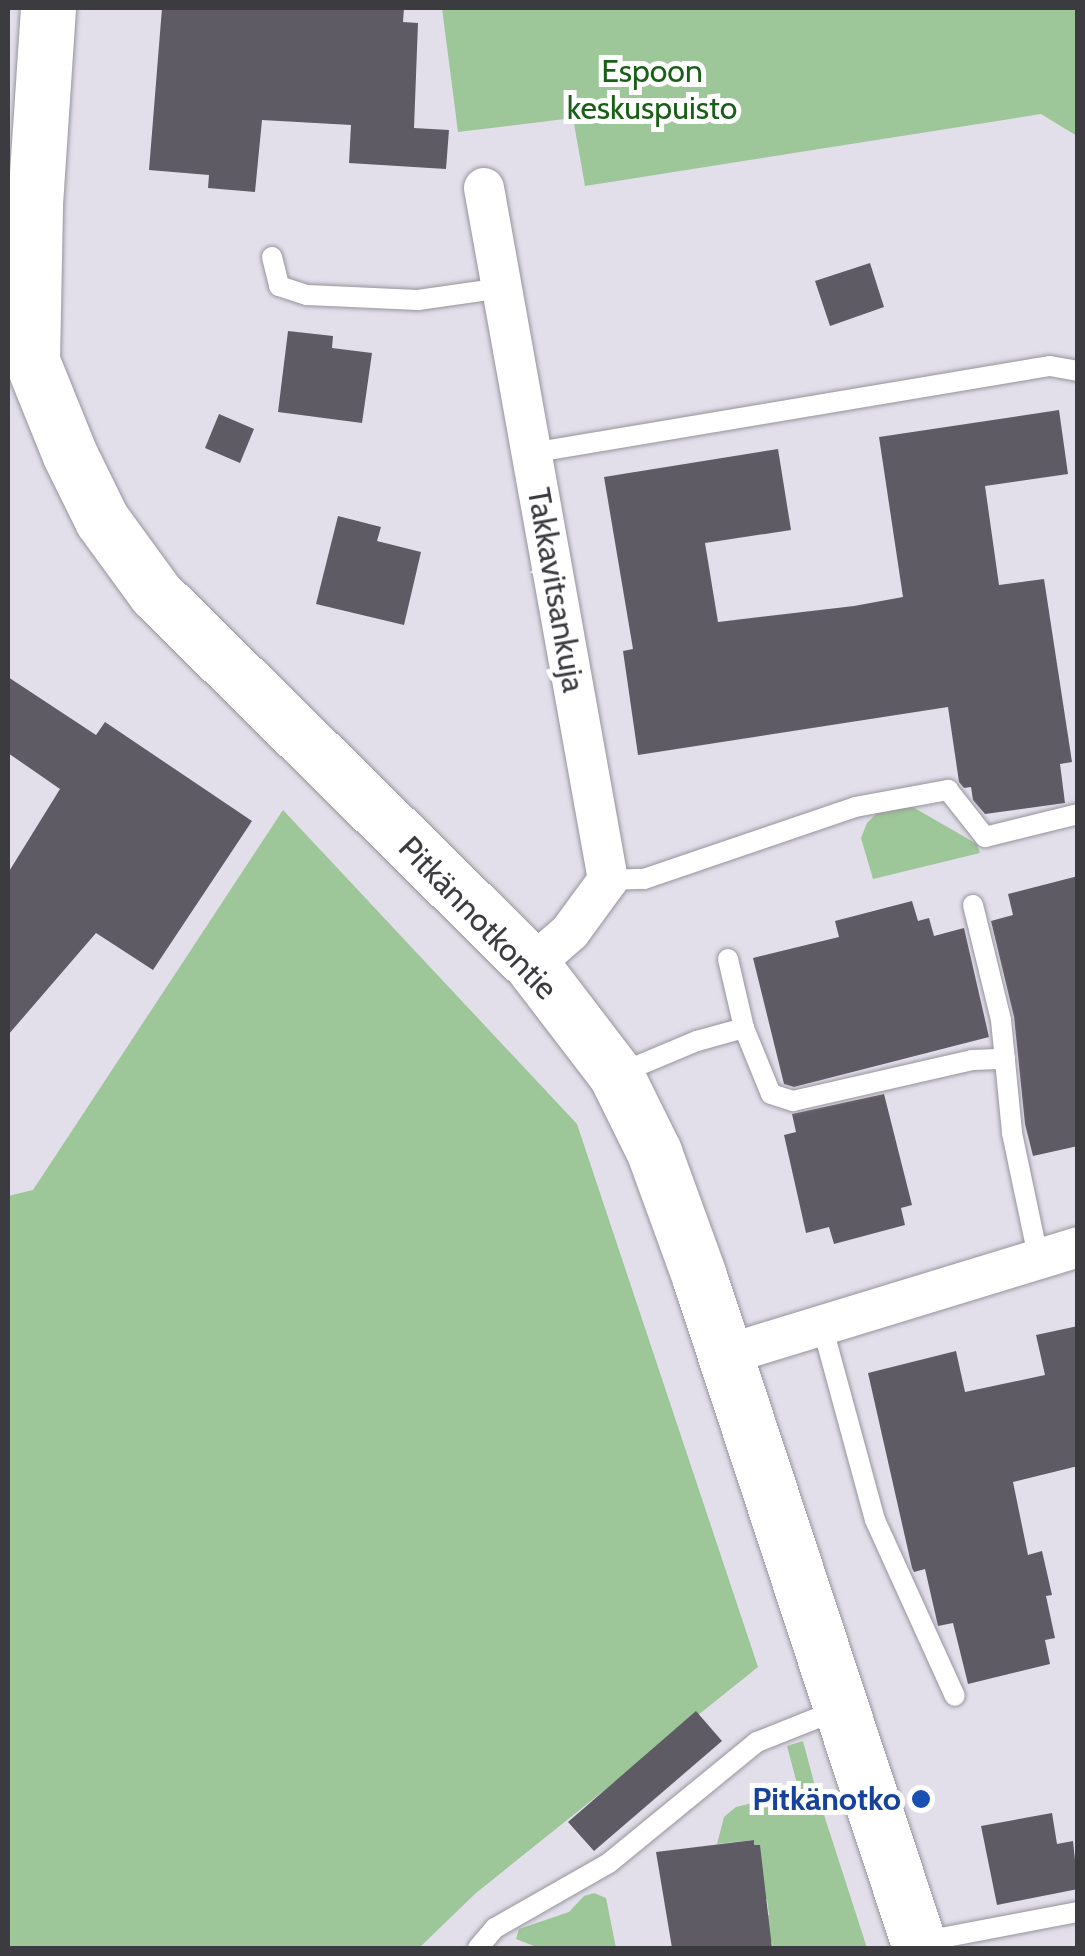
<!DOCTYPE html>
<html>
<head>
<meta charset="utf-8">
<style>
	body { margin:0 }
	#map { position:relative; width:1085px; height:1956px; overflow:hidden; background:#e2dfea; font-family:Cabin,sans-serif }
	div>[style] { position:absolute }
	.green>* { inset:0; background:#9dc699 }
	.building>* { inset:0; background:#5e5b65 }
	.roads { filter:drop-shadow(0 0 2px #96939d) drop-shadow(0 0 2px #96939d) }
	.lane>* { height:20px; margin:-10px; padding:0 10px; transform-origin:10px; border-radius:10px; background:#fff }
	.street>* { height:40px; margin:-20px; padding:0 20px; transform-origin:20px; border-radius:20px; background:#fff }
	.secondary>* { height:55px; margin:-27.5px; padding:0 27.5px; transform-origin:27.5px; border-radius:27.5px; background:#fff }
	.dots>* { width:28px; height:28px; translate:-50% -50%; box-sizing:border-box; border:5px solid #fff; border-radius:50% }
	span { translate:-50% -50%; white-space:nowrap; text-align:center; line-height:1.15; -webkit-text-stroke:10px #fff; paint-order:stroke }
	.park-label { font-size:32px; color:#1a5f17 }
	.street-label { font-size:32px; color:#3c3b40 }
	.transit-label { font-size:32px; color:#164399; font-weight:700 }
	.right { translate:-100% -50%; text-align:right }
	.frame { position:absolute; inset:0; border:10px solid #3c3b40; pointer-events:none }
</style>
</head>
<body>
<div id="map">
	<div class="green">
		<i style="clip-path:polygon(442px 8px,1077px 8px,1077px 136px,1041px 114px,585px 186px,573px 118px,458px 132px)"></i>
		<i style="clip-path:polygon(911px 806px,977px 844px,980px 853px,873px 879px,861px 838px,867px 823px,878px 812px)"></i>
		<i style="clip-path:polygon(283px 810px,577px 1124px,758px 1667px,476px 1893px,419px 1948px,8px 1948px,8px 1196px,33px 1190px)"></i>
		<i style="clip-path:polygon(803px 1741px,816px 1790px,867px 1948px,773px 1948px,772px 1942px,766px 1942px,763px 1916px,769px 1915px,767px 1899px,762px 1899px,760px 1845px,754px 1845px,753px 1840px,717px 1844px,724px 1817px,736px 1807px,799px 1791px,787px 1746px)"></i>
		<i style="clip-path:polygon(594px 1893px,606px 1898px,616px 1948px,539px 1948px,516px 1939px,519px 1929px,569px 1912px,584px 1896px)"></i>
	</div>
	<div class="building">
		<i style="clip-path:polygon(162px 8px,404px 8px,403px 22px,418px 23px,414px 128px,449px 130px,446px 169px,349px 163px,351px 125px,262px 120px,255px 192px,208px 188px,209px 175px,149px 170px)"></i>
		<i style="clip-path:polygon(870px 263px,884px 307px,830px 326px,815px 281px)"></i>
		<i style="clip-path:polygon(288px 331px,333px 336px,332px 348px,372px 353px,362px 423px,278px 412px)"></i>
		<i style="clip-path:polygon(1059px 410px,1068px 474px,985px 486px,999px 585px,1044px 579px,1072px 762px,1060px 764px,1065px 803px,985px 814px,973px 800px,971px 787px,964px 788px,959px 782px,948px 707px,638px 755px,623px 651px,633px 649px,604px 477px,778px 449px,791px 530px,705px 543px,718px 622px,854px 606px,903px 597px,879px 437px)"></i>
		<i style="clip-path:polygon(219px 414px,254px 429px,240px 463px,205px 448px)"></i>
		<i style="clip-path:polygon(338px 516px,381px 527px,377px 541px,421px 552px,404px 625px,316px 604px)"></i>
		<i style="clip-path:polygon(8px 677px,96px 735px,105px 722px,252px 821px,153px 970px,96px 933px,8px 1035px,8px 873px,60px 789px,8px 753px)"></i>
		<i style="clip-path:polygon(1078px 876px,1078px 1146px,1033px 1156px,1025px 1124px,1014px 1017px,991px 921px,1013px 915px,1008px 894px)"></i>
		<i style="clip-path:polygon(912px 901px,918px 921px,929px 918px,934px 936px,964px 928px,989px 1037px,794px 1087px,784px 1084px,753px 958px,839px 937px,835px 921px)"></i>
		<i style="clip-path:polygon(884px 1094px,912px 1205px,901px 1208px,905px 1225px,834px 1244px,829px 1227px,806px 1233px,784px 1135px,796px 1132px,792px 1114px)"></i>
		<i style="clip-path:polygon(1078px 1326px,1078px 1466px,1013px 1482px,1028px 1555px,1042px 1551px,1052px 1595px,1046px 1596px,1055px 1638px,1045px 1640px,1050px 1664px,968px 1684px,953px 1623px,938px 1626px,925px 1569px,914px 1572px,912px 1568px,868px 1373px,956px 1351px,965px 1392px,1045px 1375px,1036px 1335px)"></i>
		<i style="clip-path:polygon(696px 1711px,722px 1741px,594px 1851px,568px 1822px)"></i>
		<i style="clip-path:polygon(1052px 1813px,1057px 1844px,1073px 1841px,1078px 1889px,997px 1905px,981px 1826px)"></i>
		<i style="clip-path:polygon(754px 1840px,754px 1845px,760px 1845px,772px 1948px,672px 1948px,656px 1852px)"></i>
	</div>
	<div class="roads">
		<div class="lane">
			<i style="left:272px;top:257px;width:30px;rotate:76deg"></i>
			<i style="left:279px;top:286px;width:29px;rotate:18deg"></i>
			<i style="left:307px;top:295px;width:111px;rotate:2.6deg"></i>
			<i style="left:418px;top:300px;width:85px;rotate:-8.1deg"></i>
			<i style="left:531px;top:453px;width:526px;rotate:-9.52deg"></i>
			<i style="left:1050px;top:366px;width:28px;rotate:10deg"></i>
			<i style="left:608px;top:880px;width:36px;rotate:-2deg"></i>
			<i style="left:644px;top:879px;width:223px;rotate:-18.8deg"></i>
			<i style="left:855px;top:807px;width:95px;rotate:-10.4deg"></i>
			<i style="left:948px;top:790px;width:60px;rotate:51.8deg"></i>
			<i style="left:985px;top:837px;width:96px;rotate:-13.9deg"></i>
			<i style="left:973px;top:905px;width:118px;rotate:76.3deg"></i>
			<i style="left:1001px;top:1020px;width:114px;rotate:84.4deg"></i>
			<i style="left:1012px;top:1133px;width:126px;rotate:78.1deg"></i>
			<i style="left:728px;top:959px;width:71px;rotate:76.9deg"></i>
			<i style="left:744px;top:1028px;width:71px;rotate:67.8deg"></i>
			<i style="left:771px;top:1094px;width:23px;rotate:18deg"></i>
			<i style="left:793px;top:1101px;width:184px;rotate:-12.9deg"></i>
			<i style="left:972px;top:1060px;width:33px;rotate:-2deg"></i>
			<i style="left:618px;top:1074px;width:86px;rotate:-22.7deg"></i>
			<i style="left:697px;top:1041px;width:49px;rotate:-15.5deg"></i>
			<i style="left:822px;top:1325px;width:202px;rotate:74.8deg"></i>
			<i style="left:875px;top:1520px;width:193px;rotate:65.6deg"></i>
			<i style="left:920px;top:1942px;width:161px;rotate:-10.8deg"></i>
			<i style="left:478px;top:1948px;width:26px;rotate:-50deg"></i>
			<i style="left:495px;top:1928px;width:131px;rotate:-29.7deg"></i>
			<i style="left:609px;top:1863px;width:191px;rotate:-39.3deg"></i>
			<i style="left:757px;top:1742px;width:89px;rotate:-21.7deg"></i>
		</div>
		<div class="street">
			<i style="left:484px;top:188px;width:703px;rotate:79.84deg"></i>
			<i style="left:608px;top:880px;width:64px;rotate:126.2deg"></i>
			<i style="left:570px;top:932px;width:50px;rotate:139deg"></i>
			<i style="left:725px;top:1355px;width:369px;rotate:-17deg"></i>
		</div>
		<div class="secondary">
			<i style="left:48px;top:8px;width:198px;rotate:93.8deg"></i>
			<i style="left:35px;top:206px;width:155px;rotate:91.1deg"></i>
			<i style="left:32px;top:361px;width:101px;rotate:68deg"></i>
			<i style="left:70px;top:455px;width:72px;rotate:63.8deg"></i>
			<i style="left:102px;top:520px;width:92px;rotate:53.9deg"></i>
			<i style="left:156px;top:594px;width:528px;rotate:44.62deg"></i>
			<i style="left:532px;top:965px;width:138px;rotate:52.6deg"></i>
			<i style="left:616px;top:1075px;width:86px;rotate:63.7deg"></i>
			<i style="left:654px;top:1152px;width:129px;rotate:70deg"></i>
			<i style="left:698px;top:1273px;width:711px;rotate:71.79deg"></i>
		</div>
	</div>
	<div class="dots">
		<i style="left:921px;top:1799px;background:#1a4fb4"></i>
	</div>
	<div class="park-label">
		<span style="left:652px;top:90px">Espoon<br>keskuspuisto</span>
	</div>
	<div class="street-label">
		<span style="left:556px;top:590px;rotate:80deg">Takkavitsankuja</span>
		<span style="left:478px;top:918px;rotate:46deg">Pitkännotkontie</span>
	</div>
	<div class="transit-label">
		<span class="right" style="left:901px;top:1799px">Pitkänotko</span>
	</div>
	<div class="frame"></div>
</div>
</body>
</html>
